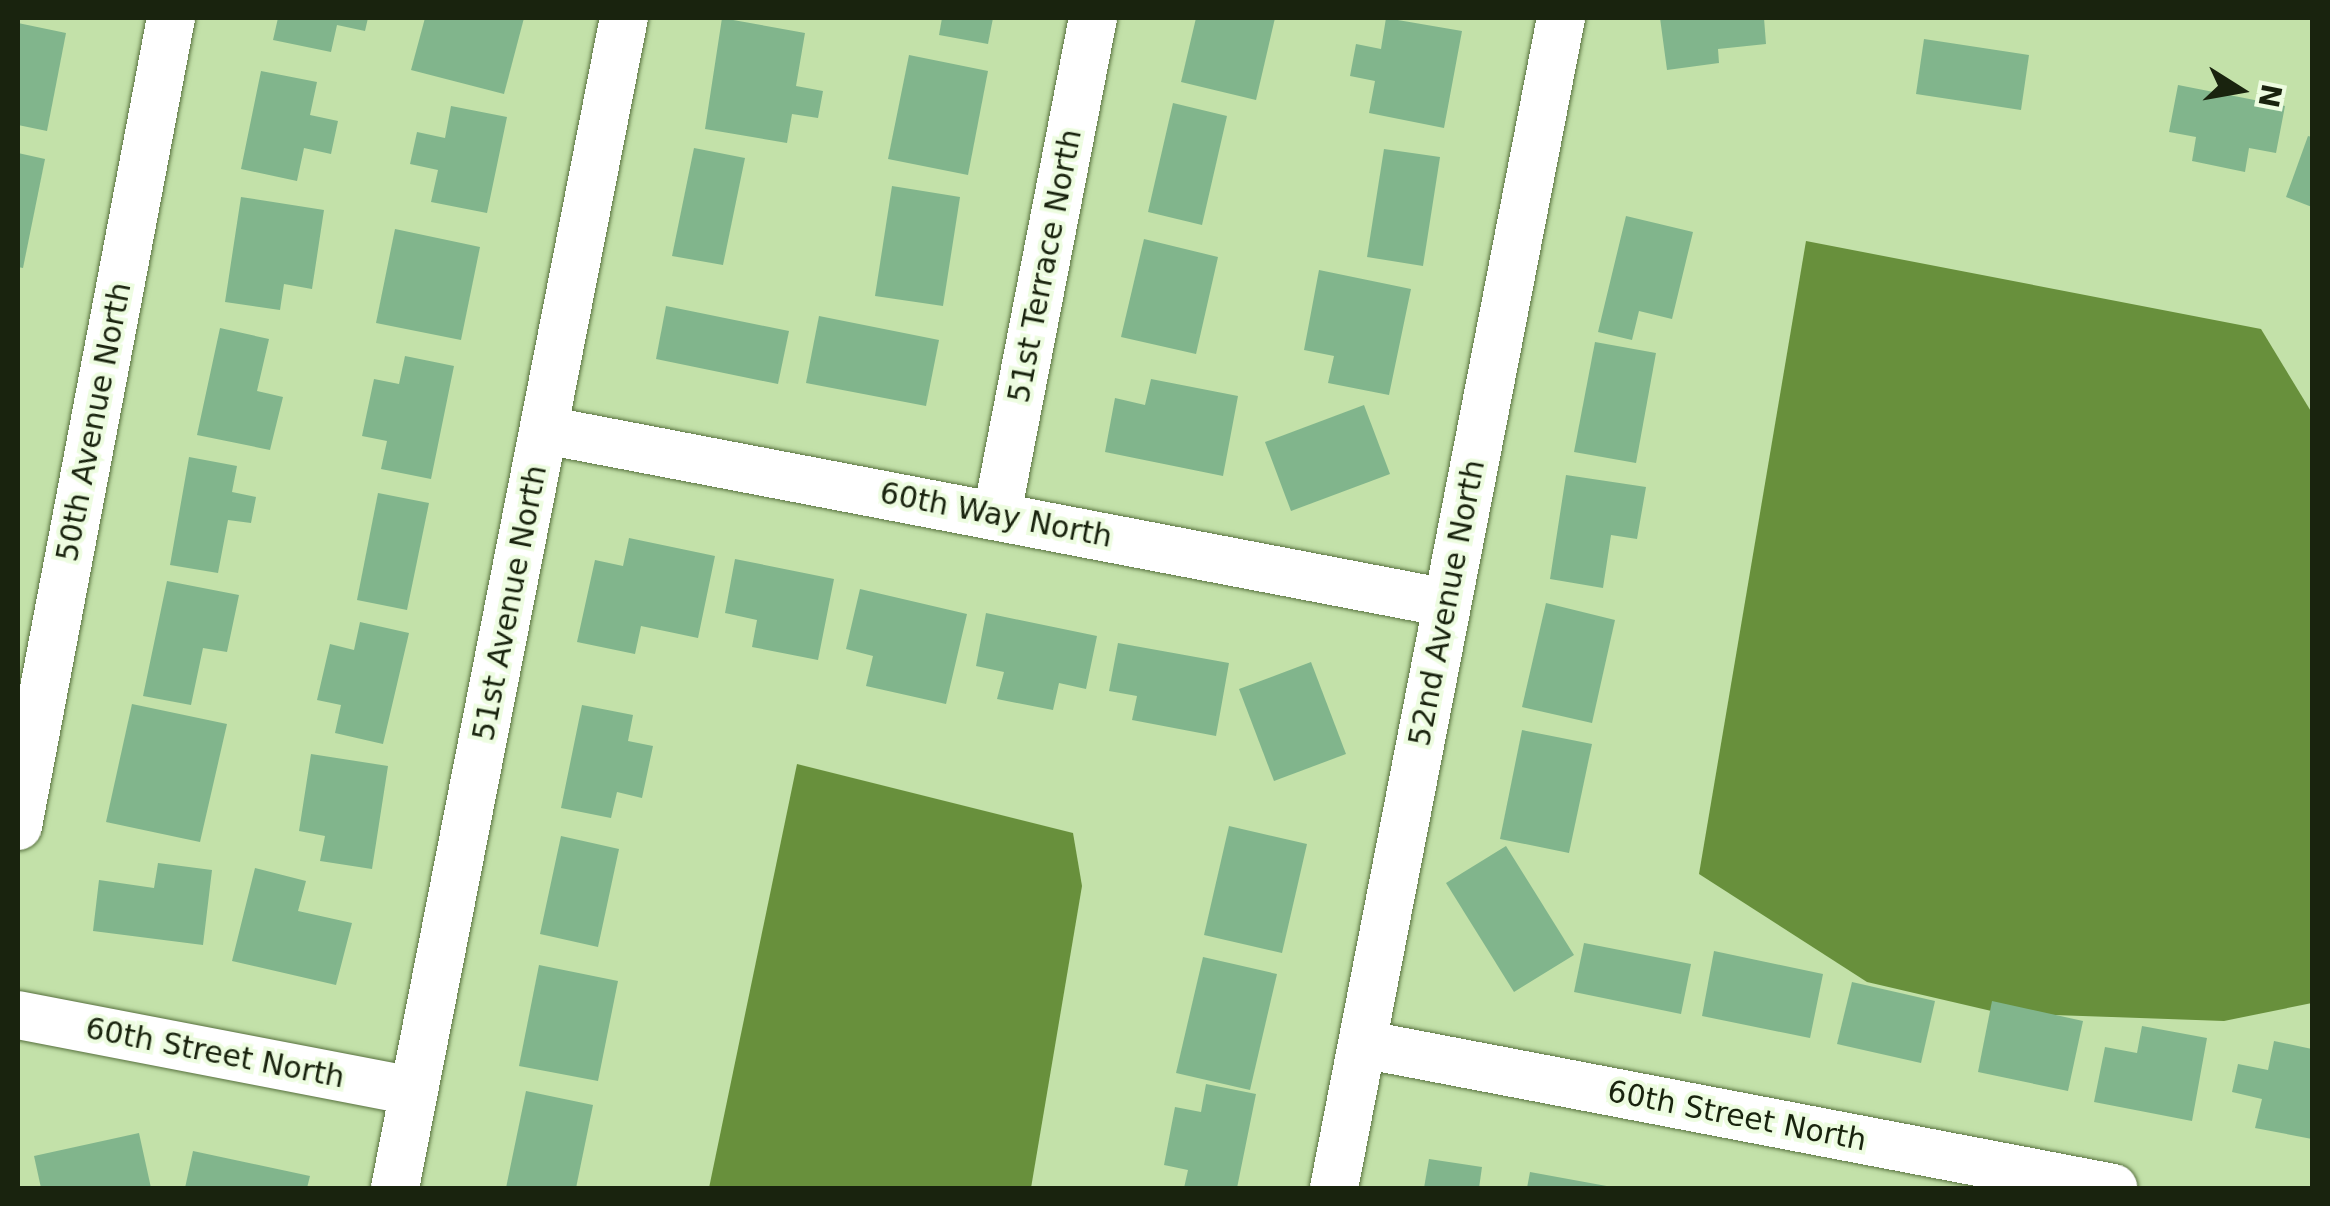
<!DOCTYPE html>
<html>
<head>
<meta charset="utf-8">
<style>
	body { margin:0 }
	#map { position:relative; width:2330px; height:1206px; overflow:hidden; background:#c3e1a9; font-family:"DejaVu Sans",sans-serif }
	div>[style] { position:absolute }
	.water>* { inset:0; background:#68903c }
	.building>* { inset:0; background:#81b58c }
	.roads { filter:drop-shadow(0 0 2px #57703e) drop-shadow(0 0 2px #57703e) }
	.minor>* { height:48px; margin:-24px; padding:0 24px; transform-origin:24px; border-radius:24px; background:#fff }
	span { translate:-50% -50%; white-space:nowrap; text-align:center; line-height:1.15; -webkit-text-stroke:8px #edfce0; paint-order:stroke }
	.street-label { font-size:30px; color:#19230e }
	.frame { position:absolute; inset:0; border:20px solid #19230e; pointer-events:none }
	.north { position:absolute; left:2190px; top:40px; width:100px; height:100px; -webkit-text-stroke:8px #edfce0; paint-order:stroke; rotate:101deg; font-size:28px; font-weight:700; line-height:40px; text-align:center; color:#19230e }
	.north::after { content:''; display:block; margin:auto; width:35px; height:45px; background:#19230e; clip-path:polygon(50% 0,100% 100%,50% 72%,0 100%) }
</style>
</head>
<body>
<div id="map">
	<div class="water">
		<i style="clip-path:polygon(1806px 241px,2261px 329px,2312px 413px,2312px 1003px,2224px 1021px,2000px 1013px,1867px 982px,1699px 874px)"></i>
		<i style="clip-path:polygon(797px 764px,1073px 833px,1082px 886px,1031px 1188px,709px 1188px)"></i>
	</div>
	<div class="building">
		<i style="clip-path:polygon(278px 18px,368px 18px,365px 31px,337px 25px,331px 52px,273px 40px)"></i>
		<i style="clip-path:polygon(425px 18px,524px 18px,504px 94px,411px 70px)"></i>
		<i style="clip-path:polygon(722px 18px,805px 33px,796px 86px,823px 91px,818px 118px,792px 114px,787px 143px,705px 129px)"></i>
		<i style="clip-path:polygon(942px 18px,993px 18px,988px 44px,939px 35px)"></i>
		<i style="clip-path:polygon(1196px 18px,1275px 18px,1256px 100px,1181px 82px)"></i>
		<i style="clip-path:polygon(1386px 18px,1462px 31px,1444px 128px,1369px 113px,1375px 81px,1350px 76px,1356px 44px,1381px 49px)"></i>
		<i style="clip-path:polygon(1660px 18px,1764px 18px,1766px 44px,1718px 49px,1719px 63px,1667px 70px)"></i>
		<i style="clip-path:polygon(18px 23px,66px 33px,47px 131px,18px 125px)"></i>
		<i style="clip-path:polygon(1924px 39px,2029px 55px,2021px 110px,1916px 94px)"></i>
		<i style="clip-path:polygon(909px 55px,988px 71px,968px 175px,888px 159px)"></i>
		<i style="clip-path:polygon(261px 71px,317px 82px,310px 115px,338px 121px,331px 154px,304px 148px,297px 181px,241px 169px)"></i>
		<i style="clip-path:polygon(2178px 85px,2285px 106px,2276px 153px,2249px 148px,2245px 172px,2192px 161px,2196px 137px,2169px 132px)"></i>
		<i style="clip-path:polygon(1173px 103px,1227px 116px,1202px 225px,1148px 212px)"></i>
		<i style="clip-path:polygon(451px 106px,507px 117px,487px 213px,431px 202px,438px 170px,410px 164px,417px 132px,445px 138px)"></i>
		<i style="clip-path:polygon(2308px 136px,2312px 137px,2312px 207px,2286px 197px)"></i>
		<i style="clip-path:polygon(694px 148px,745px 158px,723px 265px,672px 256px)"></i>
		<i style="clip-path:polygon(1384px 149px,1440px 157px,1423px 266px,1367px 257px)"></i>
		<i style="clip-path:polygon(18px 153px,45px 159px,23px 268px,18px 267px)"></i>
		<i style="clip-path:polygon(892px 186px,960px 197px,943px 306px,875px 296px)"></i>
		<i style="clip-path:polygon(241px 197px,324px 210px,312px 289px,284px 284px,280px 310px,225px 302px)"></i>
		<i style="clip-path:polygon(1626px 216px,1693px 232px,1672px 319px,1639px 311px,1632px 340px,1598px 332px)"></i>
		<i style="clip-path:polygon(395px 229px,480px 247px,461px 340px,376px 323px)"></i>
		<i style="clip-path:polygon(1144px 239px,1218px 257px,1196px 354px,1121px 337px)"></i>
		<i style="clip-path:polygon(1319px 270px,1411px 289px,1389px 395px,1328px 383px,1334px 356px,1304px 350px)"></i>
		<i style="clip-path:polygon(666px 306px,789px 331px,778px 384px,656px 359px)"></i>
		<i style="clip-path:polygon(819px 316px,939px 340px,926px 406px,806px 383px)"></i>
		<i style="clip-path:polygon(220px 328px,269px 339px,257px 391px,283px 397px,270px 450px,197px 435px)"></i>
		<i style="clip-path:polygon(1595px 342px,1656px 353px,1636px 463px,1574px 452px)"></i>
		<i style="clip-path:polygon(405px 356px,454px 366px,431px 479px,381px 469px,387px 441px,362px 436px,374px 379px,399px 384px)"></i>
		<i style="clip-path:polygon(1151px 379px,1238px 396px,1223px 476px,1105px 452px,1115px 398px,1145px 405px)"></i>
		<i style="clip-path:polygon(1364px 405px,1390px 474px,1291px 511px,1265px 442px)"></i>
		<i style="clip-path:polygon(189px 457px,237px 466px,232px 492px,256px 497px,251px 523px,228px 520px,218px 573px,170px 565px)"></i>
		<i style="clip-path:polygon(1566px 475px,1646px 487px,1637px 539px,1611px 535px,1603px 588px,1550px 579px)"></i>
		<i style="clip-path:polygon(378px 493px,429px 503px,407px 610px,357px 600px)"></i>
		<i style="clip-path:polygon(629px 538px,715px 556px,698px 638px,641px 626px,635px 654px,577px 642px,595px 560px,623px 566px)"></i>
		<i style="clip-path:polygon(735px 559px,834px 579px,818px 660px,752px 647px,757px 620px,725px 613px)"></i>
		<i style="clip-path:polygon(167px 581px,239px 595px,227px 652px,203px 648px,191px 705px,143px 696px)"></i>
		<i style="clip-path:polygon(860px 589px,967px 614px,946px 704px,866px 686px,873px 656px,846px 649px)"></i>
		<i style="clip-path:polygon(1546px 603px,1615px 620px,1592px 723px,1522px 707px)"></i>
		<i style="clip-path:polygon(986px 613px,1097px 636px,1086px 689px,1059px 683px,1053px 710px,997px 699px,1004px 672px,976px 666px)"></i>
		<i style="clip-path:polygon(360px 622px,409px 633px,383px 744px,335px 733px,341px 705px,317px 700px,330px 644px,354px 650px)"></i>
		<i style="clip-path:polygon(1118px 643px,1229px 663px,1216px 736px,1132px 720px,1137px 696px,1109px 691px)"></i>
		<i style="clip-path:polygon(1311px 662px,1346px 754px,1274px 781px,1239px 689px)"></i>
		<i style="clip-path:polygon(132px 704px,227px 724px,200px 842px,106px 822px)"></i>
		<i style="clip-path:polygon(582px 705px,633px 715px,628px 741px,653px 746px,642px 798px,617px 792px,611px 818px,561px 808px)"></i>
		<i style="clip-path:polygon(1522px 730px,1592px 744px,1569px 853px,1500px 839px)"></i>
		<i style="clip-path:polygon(311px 754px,388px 766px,372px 869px,320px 861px,325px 836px,299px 831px)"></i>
		<i style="clip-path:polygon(1229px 826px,1307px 844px,1282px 953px,1204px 935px)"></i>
		<i style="clip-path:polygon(561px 836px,619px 849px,598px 947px,540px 934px)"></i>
		<i style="clip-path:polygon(1506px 846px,1574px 955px,1514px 992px,1446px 883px)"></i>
		<i style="clip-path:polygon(158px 863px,212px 870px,203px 945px,93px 931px,99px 880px,154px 888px)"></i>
		<i style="clip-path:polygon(255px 868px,306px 881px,298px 911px,352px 923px,336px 985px,232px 961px)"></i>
		<i style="clip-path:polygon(1584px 943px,1691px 964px,1681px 1014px,1574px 992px)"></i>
		<i style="clip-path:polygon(1714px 951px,1823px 974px,1810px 1038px,1702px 1016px)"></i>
		<i style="clip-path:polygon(1203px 957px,1277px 974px,1250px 1090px,1176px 1073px)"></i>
		<i style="clip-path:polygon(539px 965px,618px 981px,598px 1081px,519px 1066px)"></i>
		<i style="clip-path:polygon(1852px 982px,1935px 1001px,1921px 1063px,1837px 1044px)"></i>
		<i style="clip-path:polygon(1992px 1001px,2083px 1021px,2068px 1091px,1978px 1072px)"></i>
		<i style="clip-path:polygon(2142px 1026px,2207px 1038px,2192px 1121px,2094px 1102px,2105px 1047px,2137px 1053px)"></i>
		<i style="clip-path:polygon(2274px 1041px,2312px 1049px,2312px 1139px,2255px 1128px,2262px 1099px,2232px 1092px,2238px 1064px,2268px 1070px)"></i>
		<i style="clip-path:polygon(1206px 1084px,1256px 1094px,1237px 1188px,1184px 1188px,1188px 1170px,1164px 1165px,1175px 1107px,1201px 1112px)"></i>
		<i style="clip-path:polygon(526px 1091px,593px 1105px,576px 1188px,506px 1188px)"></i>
		<i style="clip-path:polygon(139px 1133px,151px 1188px,41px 1188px,34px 1156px)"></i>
		<i style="clip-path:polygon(193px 1151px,310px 1176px,307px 1188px,185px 1188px)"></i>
		<i style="clip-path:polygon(1429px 1159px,1482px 1167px,1479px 1188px,1424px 1188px)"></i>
		<i style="clip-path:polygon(1530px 1172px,1612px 1187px,1611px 1188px,1527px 1188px)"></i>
	</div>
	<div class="roads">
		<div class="minor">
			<i style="left:545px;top:430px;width:918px;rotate:10.86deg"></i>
			<i style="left:997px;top:514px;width:505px;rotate:-79.05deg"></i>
			<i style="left:18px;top:826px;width:822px;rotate:-79.28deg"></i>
			<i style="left:18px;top:1015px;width:401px;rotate:10.9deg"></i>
			<i style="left:1362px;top:1044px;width:765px;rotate:10.85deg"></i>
			<i style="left:395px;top:1188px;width:1192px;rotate:-78.93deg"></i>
			<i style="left:1334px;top:1188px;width:1192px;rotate:-79.02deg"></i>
		</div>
	</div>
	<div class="street-label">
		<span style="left:1045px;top:266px;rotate:-79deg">51st Terrace North</span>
		<span style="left:94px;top:422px;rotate:-79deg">50th Avenue North</span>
		<span style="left:996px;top:515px;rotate:11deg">60th Way North</span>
		<span style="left:510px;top:603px;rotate:-79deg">51st Avenue North</span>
		<span style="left:1447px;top:603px;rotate:-79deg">52nd Avenue North</span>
		<span style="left:215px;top:1053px;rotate:11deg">60th Street North</span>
		<span style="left:1737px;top:1116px;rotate:11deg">60th Street North</span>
	</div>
	<div class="frame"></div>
	<div class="north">N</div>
</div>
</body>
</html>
